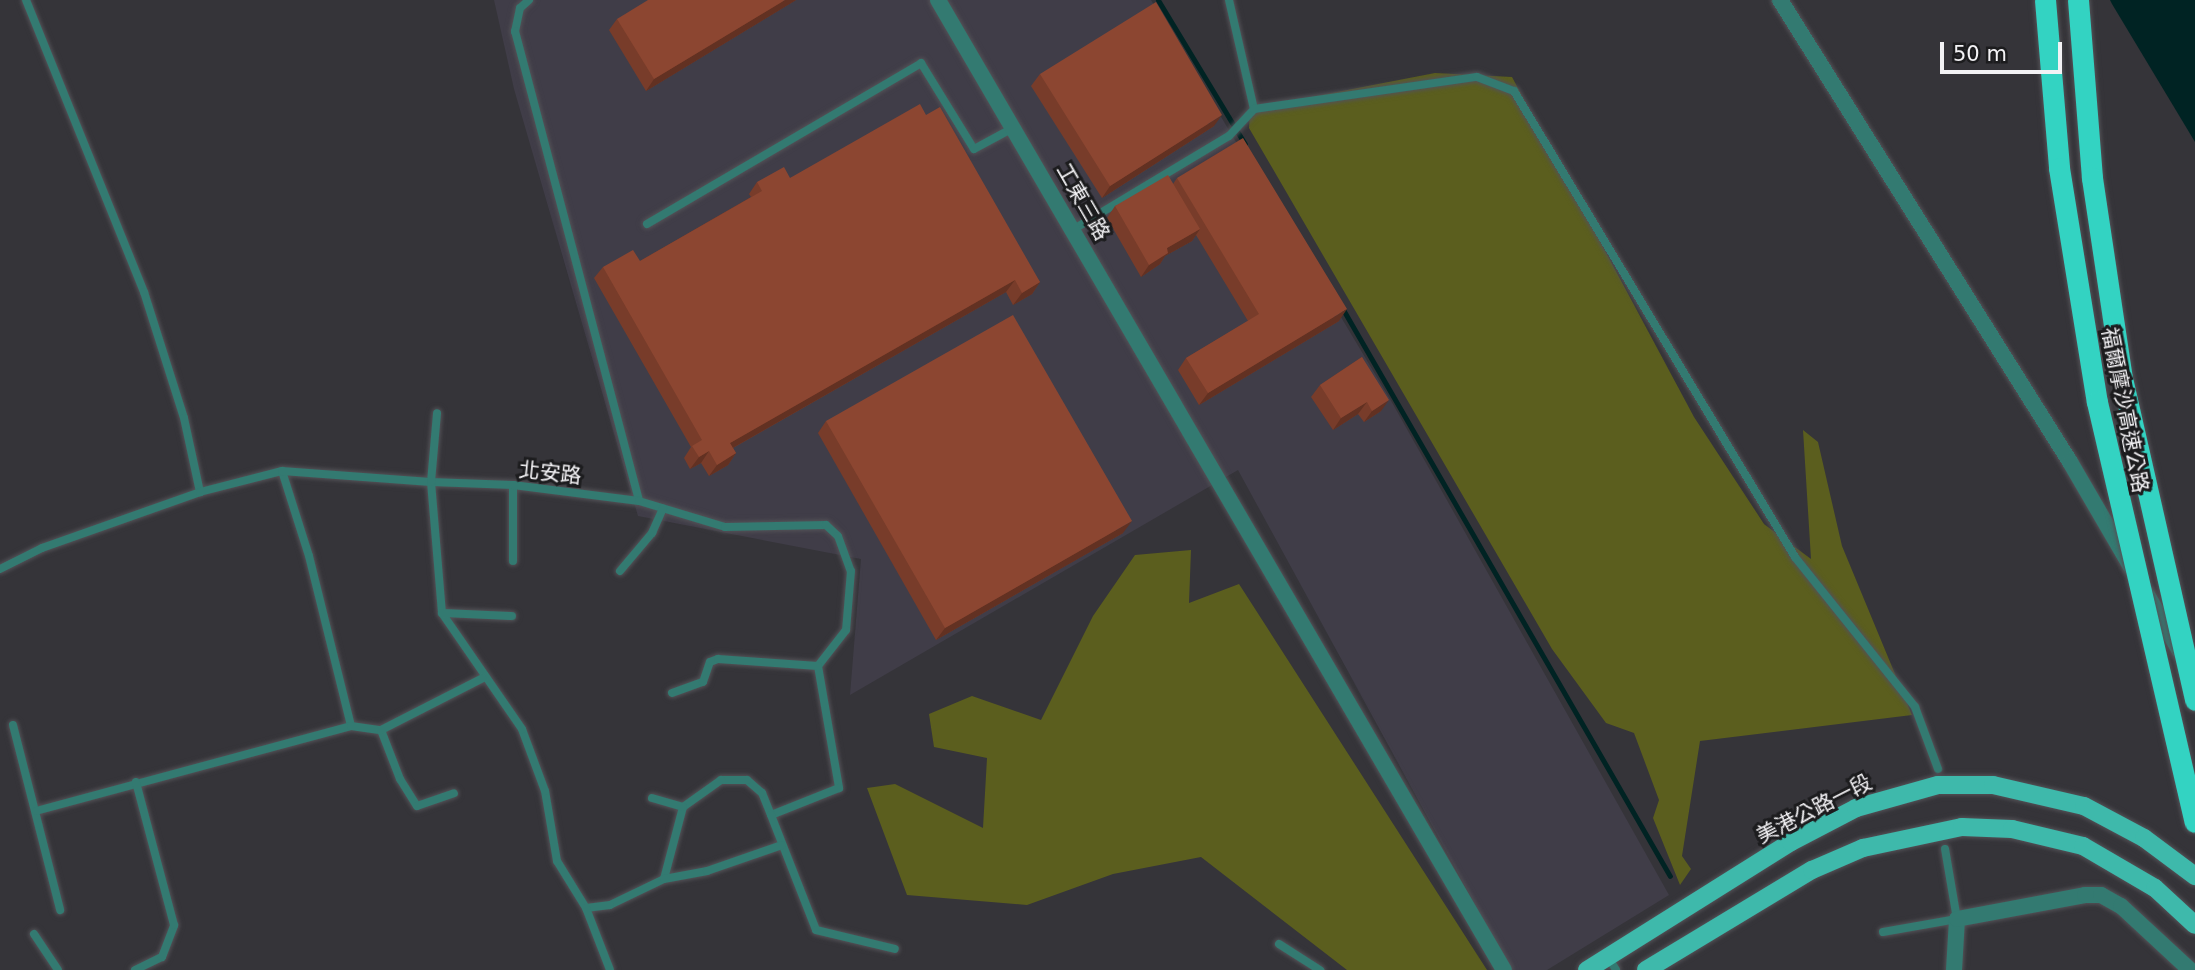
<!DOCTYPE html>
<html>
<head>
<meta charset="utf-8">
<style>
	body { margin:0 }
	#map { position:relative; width:2195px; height:970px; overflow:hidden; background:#353439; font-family:"DejaVu Sans","Noto Sans TC",sans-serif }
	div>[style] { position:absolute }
	.built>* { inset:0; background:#403d48 }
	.green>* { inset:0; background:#5b5e1e }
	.water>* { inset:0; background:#002323 }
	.stream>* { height:5px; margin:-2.5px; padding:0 2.5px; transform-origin:2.5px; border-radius:2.5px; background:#002323 }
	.roads { filter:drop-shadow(0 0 2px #535257) drop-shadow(0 0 2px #535257) }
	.lane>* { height:8px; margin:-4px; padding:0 4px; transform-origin:4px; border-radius:4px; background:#337a71 }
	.street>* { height:16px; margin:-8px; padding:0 8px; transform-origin:8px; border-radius:8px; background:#337a71 }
	.primary>* { height:18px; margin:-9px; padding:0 9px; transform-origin:9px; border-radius:9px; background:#3eb9ab }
	.bridges { filter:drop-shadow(0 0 2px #535257) drop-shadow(0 0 2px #535257) }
	.highway-bridge>* { height:21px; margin:-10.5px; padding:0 10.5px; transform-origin:10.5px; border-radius:10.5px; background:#33d3c2 }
	.wall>* { inset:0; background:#783c2a }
	.shaded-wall>* { inset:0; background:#623122 }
	.building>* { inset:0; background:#8c4631 }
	span { translate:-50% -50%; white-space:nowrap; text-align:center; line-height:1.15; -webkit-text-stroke:6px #1c1c1e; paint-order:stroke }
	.street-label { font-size:21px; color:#f3f2f5 }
	.scale { position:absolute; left:1940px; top:42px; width:122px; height:32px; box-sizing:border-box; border:4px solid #f3f2f5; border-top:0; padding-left:9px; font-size:21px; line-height:24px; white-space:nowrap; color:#f3f2f5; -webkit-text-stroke:5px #1c1c1e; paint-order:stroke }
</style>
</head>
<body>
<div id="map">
	<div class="built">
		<i style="clip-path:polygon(494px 0,1151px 0,1390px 399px,1669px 895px,1547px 970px,1511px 970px,1238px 470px,850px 695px,861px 559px,638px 516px,514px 89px)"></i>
	</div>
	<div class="green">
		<i style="clip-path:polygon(1435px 73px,1512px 77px,1694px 417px,1764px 524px,1811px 559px,1803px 430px,1818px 442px,1842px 546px,1912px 715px,1700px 741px,1682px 856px,1691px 869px,1680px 885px,1653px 818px,1659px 800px,1634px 733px,1606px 723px,1552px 649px,1249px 128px,1250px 109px)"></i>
		<i style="clip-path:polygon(1191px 550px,1189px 603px,1239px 584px,1487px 970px,1347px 970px,1201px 857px,1113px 874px,1027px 905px,907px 895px,867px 788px,895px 784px,983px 828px,987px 758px,934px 747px,929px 714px,972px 696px,1041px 720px,1093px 616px,1135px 555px)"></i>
	</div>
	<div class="water">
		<i style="clip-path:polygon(2110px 0,2195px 0,2195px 142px,2112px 4px)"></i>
	</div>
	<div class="stream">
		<i style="left:1158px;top:0;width:168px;rotate:58.9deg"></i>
		<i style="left:1341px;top:306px;width:658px;rotate:60.01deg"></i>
	</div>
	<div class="roads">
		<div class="lane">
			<i style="left:26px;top:0;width:315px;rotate:68deg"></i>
			<i style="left:144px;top:292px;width:132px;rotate:72.4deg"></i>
			<i style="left:184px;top:418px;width:76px;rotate:77.8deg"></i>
			<i style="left:529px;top:0;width:12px;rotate:138deg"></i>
			<i style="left:520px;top:8px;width:24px;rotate:102deg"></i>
			<i style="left:515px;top:31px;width:486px;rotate:75.2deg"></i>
			<i style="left:1229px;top:0;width:112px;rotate:77.1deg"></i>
			<i style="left:647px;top:224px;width:318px;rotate:-30.4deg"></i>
			<i style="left:921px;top:63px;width:101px;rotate:58.4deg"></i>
			<i style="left:974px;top:149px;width:44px;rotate:-28.3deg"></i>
			<i style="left:1074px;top:229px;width:181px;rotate:-31deg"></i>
			<i style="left:1229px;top:136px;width:37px;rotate:-47deg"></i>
			<i style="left:1254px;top:109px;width:225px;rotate:-8.2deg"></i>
			<i style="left:1477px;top:77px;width:40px;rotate:21deg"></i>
			<i style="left:1514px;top:91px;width:544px;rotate:58.91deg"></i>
			<i style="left:1795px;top:557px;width:192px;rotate:51.3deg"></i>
			<i style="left:1915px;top:707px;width:66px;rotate:69.6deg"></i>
			<i style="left:282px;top:471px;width:89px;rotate:72.4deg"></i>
			<i style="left:309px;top:556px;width:175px;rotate:76.1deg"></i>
			<i style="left:513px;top:485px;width:76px;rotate:90deg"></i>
			<i style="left:0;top:569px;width:47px;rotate:-26.6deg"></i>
			<i style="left:42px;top:548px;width:168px;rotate:-19.5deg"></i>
			<i style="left:200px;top:492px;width:85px;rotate:-14.4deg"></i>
			<i style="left:282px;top:471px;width:149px;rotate:4.2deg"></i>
			<i style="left:431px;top:482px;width:82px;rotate:2.1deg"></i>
			<i style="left:513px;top:485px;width:127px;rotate:7.2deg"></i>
			<i style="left:639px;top:501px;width:90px;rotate:16.8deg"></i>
			<i style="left:725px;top:527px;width:101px;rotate:-1.1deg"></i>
			<i style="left:826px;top:525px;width:16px;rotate:43deg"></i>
			<i style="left:838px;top:536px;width:37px;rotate:70deg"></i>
			<i style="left:851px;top:571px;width:59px;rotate:94.8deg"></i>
			<i style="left:846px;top:630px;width:46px;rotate:127.9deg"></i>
			<i style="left:818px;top:666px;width:124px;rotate:80.2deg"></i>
			<i style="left:839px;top:788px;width:73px;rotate:158.3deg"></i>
			<i style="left:771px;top:815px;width:24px;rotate:-112deg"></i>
			<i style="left:762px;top:793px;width:20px;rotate:-139deg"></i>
			<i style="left:747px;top:780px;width:26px;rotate:180deg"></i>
			<i style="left:721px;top:780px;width:47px;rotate:144.6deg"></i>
			<i style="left:683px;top:807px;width:74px;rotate:104.8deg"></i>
			<i style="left:664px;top:879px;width:60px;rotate:154.3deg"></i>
			<i style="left:610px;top:905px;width:24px;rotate:173deg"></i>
			<i style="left:586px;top:908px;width:55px;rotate:-121.7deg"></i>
			<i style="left:557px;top:861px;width:71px;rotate:-99.7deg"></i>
			<i style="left:545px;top:791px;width:66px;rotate:-110.4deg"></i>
			<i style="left:522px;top:729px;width:141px;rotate:-124.6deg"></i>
			<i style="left:442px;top:613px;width:131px;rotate:-94.8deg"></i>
			<i style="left:431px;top:482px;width:69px;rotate:-85deg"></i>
			<i style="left:620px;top:571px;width:50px;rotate:-49.9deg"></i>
			<i style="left:652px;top:533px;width:27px;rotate:-66deg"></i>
			<i style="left:442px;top:613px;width:70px;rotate:2.5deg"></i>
			<i style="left:672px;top:693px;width:33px;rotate:-20deg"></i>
			<i style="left:703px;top:682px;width:21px;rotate:-71deg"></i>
			<i style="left:710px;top:662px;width:9px;rotate:-21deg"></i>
			<i style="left:718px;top:659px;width:100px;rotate:4deg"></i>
			<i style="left:13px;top:725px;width:191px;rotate:75.7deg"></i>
			<i style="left:381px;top:730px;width:53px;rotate:68.8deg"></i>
			<i style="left:400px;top:779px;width:32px;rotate:58deg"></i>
			<i style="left:417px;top:806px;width:39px;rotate:-19deg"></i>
			<i style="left:652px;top:798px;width:32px;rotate:16deg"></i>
			<i style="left:36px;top:811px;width:326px;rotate:-15.1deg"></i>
			<i style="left:351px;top:726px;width:30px;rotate:8deg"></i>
			<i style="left:381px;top:730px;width:114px;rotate:-27deg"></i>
			<i style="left:771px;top:815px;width:123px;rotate:68.6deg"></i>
			<i style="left:816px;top:930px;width:81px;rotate:13.5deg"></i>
			<i style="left:664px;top:879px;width:44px;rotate:-10.5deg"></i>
			<i style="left:707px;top:871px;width:79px;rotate:-19.1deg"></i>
			<i style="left:586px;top:908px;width:66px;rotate:68.8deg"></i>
			<i style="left:1883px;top:932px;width:75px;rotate:-10deg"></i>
			<i style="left:1957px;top:919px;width:71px;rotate:-99.7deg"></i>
			<i style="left:34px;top:934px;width:43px;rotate:56.3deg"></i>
			<i style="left:1279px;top:944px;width:49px;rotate:32.4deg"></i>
			<i style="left:1608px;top:957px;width:15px;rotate:58deg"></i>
			<i style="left:135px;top:970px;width:30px;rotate:-26deg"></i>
			<i style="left:162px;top:957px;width:34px;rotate:-69deg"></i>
			<i style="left:174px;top:925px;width:148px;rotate:-104.9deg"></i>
		</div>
		<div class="street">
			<i style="left:938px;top:0;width:1123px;rotate:59.74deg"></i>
			<i style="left:1780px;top:0;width:545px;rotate:57.88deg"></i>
			<i style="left:2070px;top:462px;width:121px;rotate:59.8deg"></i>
			<i style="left:2147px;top:595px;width:65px;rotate:59.5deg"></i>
			<i style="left:1954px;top:970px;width:51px;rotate:-86.6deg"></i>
			<i style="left:1957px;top:919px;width:130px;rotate:-10.6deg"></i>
			<i style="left:2085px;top:895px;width:16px"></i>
			<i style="left:2101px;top:895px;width:23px;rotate:29deg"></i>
			<i style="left:2121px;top:906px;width:94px;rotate:42.8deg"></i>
		</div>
		<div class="primary">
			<i style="left:1587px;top:970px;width:241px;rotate:-32.1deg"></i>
			<i style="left:1791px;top:842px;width:73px;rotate:-27.6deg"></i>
			<i style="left:1856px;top:808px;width:85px;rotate:-15.7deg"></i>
			<i style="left:1938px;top:785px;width:55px"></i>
			<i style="left:1993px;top:785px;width:93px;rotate:13deg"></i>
			<i style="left:2084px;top:806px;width:68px;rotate:28.1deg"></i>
			<i style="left:2144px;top:838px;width:64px;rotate:36.7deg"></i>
			<i style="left:1646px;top:970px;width:194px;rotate:-31.1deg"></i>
			<i style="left:1812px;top:870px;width:56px;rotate:-23.3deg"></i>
			<i style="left:1863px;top:848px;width:101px;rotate:-12deg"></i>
			<i style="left:1962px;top:827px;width:50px;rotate:2.3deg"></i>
			<i style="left:2012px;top:829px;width:73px;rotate:13.5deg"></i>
			<i style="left:2083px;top:846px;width:83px;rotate:30.3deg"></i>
			<i style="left:2155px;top:888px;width:54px;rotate:42.8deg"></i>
		</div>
	</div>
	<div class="bridges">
		<div class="highway-bridge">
			<i style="left:2045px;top:0;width:169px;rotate:85.2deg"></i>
			<i style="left:2059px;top:168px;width:237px;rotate:80.8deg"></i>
			<i style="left:2097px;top:402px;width:431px;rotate:76.9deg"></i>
			<i style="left:2078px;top:0;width:179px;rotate:85.5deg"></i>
			<i style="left:2092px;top:178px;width:202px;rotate:81.5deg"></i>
			<i style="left:2122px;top:378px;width:330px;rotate:77.2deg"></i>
		</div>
	</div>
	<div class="wall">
		<i style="clip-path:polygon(796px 0,646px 91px,609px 30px,617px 19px)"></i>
		<i style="clip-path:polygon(1040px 74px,1214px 126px,1102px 198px,1031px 86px)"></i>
		<i style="clip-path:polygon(926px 115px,1040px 282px,1032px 294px,1013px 305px,1006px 292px,733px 448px,736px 453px,728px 465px,709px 476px,701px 463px,690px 469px,684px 458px,691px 447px,594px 278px,603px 267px,640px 261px,751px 197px,749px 194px,757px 182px,790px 178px)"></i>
		<i style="clip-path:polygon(1177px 178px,1339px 321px,1199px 405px,1178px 370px,1186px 358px,1248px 321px,1196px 235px,1192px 241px,1165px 256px,1160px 264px,1141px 277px,1107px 218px,1115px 206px,1173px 184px)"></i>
		<i style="clip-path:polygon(1362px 357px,1381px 411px,1364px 422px,1358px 414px,1333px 430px,1311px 397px,1320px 385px)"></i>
		<i style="clip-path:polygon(826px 421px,1123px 533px,936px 640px,818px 433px)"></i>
	</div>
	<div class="shaded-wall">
		<i style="clip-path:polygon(785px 0,796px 0,646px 91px,654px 79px)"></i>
		<i style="clip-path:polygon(1222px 115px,1214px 126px,1102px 198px,1110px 186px)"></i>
		<i style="clip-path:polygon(1200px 229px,1192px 241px,1165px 256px,1160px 264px,1141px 277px,1149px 265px,1167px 248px)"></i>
		<i style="clip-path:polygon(1015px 280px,1006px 292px,722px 454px,730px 443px)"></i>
		<i style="clip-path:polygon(1040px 282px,1032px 294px,1013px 305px,1022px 293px)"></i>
		<i style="clip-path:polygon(1347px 309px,1339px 321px,1199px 405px,1208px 393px)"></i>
		<i style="clip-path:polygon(1389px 400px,1381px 411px,1364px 422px,1372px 411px)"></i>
		<i style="clip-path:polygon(1367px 402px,1358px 414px,1333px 430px,1341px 418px)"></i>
		<i style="clip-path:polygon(709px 451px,701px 463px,690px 469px,699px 457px)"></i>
		<i style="clip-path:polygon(736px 453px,728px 465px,709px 476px,717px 465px)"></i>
		<i style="clip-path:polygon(1132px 521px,1123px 533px,936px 640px,945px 628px)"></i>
	</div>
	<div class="building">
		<i style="clip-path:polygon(648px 0,785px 0,654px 79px,617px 19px)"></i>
		<i style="clip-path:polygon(1156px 2px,1222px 115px,1110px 186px,1040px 74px)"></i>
		<i style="clip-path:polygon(920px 104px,926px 115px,940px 107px,1040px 282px,1022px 293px,1015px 280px,730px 443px,736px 453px,717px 465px,709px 451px,699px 457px,692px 446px,702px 440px,603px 267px,633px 250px,640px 261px,762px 191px,757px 182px,784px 167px,790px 178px)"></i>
		<i style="clip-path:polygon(1243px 138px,1347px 309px,1208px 393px,1186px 358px,1259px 314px,1177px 178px)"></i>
		<i style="clip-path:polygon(1168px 175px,1200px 229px,1167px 248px,1168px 253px,1149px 265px,1115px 206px)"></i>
		<i style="clip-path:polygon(1013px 315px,1132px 521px,945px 628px,826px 421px)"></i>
		<i style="clip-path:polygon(1362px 357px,1389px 400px,1372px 411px,1367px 402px,1341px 418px,1320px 385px)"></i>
	</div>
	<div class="street-label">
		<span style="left:1083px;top:202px;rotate:60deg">工東三路</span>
		<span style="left:2125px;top:410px;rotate:79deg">福爾摩沙高速公路</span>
		<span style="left:550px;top:473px;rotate:6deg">北安路</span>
		<span style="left:1814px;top:809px;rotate:-27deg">美港公路一段</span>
	</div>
	<div class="scale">50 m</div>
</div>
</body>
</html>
